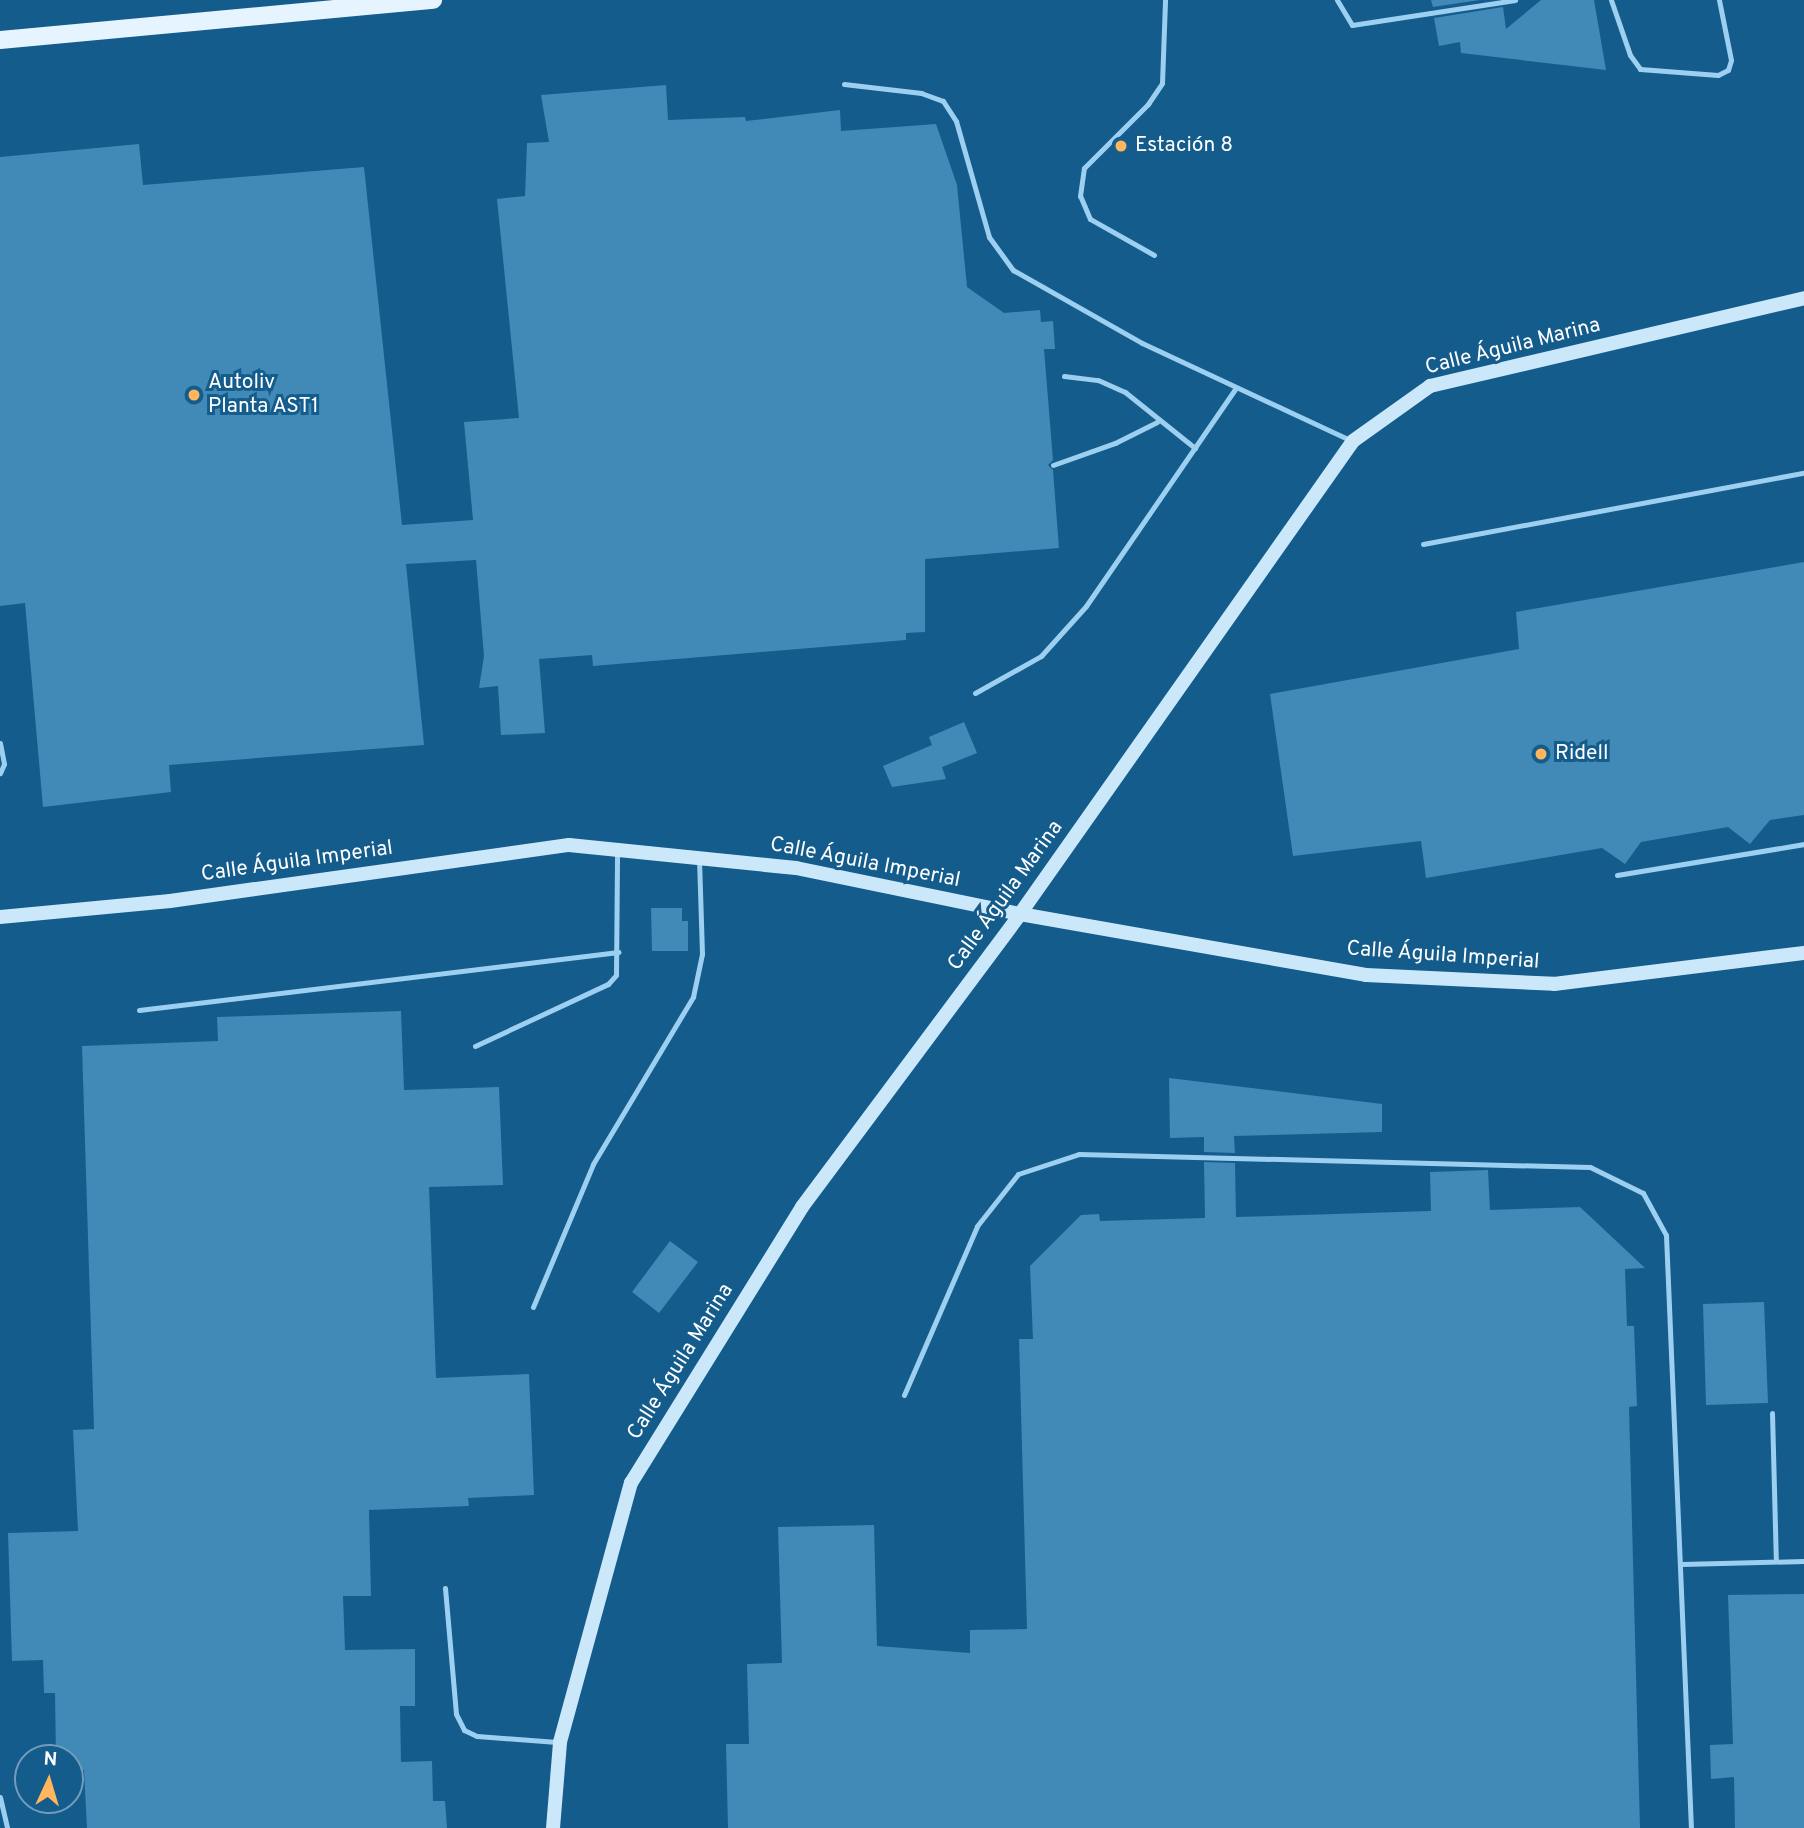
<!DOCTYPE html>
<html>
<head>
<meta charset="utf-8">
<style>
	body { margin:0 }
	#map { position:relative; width:1804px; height:1828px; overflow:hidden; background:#145c8c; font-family:Overpass,sans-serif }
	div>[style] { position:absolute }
	.building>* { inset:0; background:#4189b7 }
	.lane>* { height:5px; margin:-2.5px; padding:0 2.5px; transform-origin:2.5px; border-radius:2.5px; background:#9dd0f0 }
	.secondary>* { height:14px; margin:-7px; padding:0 7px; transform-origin:7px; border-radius:7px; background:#cbe8fb }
	.primary>* { height:18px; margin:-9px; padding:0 9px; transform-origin:9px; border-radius:9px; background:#e6f4ff }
	.dots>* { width:19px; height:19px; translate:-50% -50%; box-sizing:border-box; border:4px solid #145c8c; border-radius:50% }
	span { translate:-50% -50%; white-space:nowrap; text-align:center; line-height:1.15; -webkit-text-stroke:6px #145c8c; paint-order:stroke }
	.poi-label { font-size:21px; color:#fff }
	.left { translate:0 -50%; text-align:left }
	.street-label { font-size:21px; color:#fff }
	.north { position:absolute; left:14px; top:1744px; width:70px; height:70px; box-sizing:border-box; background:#145c8c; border:2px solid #729dba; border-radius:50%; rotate:4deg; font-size:19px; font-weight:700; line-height:28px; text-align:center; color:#fff }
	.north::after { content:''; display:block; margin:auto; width:24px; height:32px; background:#ffb65c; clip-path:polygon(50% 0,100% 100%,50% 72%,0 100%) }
</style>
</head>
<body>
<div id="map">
	<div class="building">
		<i style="clip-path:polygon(1431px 0,1480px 0,1433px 7px)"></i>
		<i style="clip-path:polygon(1541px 0,1594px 0,1606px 70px,1461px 53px,1460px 42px,1439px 46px,1434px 18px,1503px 7px,1506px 29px)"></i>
		<i style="clip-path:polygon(666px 85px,668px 120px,745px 117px,746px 121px,840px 110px,841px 131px,936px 124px,957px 185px,967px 287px,1004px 313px,1040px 310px,1041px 322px,1053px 321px,1055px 349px,1044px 349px,1053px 460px,1048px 465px,1053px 470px,1059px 548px,925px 559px,925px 632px,906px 633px,906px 640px,593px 666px,592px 655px,539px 659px,545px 733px,501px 735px,498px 686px,479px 688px,484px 656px,476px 560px,406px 564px,424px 745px,169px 765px,171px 792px,43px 807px,25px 603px,0 606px,0 157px,139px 144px,143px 185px,364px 167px,402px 525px,473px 520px,464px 422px,519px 418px,497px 199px,525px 196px,527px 143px,549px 142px,541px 95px)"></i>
		<i style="clip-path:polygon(1804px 562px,1804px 815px,1770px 820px,1750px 844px,1728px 827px,1641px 842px,1625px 864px,1602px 848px,1426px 878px,1421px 841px,1293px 856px,1270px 694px,1519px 649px,1516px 612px)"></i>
		<i style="clip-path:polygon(964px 722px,977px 753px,942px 767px,946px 779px,892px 787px,883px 766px,932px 745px,929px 737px)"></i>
		<i style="clip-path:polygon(651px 908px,682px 908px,682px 921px,688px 921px,688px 951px,652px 951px)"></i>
		<i style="clip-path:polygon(401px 1011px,404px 1090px,499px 1087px,503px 1185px,429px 1187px,436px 1378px,529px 1374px,534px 1495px,468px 1498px,469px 1506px,369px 1510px,371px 1596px,343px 1596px,345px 1650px,415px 1649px,415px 1706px,400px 1706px,401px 1762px,432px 1761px,433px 1801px,445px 1801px,447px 1828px,87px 1828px,84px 1770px,70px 1771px,70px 1758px,56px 1758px,55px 1693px,44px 1693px,43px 1660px,12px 1661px,8px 1533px,78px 1531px,73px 1430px,94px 1429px,82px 1046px,218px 1041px,217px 1017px)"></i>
		<i style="clip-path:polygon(1169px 1078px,1382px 1104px,1382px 1132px,1234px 1136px,1235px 1153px,1204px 1152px,1204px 1137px,1170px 1138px)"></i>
		<i style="clip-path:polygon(1204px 1162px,1235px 1163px,1236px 1217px,1431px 1211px,1430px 1172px,1488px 1170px,1490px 1210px,1580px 1207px,1645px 1268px,1625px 1269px,1627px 1326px,1634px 1326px,1637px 1406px,1629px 1407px,1640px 1828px,728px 1828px,726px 1744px,749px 1744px,747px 1664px,782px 1663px,778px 1527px,874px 1525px,877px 1646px,970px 1653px,970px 1630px,1027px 1629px,1019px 1339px,1033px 1339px,1030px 1266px,1081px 1215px,1099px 1214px,1100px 1221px,1205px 1218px)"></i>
		<i style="clip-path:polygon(670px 1241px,698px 1262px,659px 1313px,632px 1292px)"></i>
		<i style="clip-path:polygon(1764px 1302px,1768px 1403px,1706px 1405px,1703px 1304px)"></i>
		<i style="clip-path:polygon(1804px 1594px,1804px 1828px,1735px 1828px,1734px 1777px,1711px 1779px,1710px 1745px,1733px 1744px,1728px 1595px)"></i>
	</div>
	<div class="lane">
		<i style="left:1337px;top:0;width:29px;rotate:59deg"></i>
		<i style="left:1352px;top:25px;width:165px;rotate:-8.7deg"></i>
		<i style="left:1611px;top:0;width:58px;rotate:70.9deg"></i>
		<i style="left:1630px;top:55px;width:17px;rotate:54deg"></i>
		<i style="left:1640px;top:69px;width:78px;rotate:4.4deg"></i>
		<i style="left:1718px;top:75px;width:11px;rotate:-27deg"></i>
		<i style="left:1728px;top:70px;width:10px;rotate:-73deg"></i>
		<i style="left:1731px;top:60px;width:61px;rotate:-101.3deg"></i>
		<i style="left:844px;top:84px;width:78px;rotate:6.7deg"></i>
		<i style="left:921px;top:93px;width:23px;rotate:20deg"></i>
		<i style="left:943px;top:101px;width:24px;rotate:57deg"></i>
		<i style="left:956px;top:121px;width:121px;rotate:74.1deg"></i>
		<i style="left:989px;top:237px;width:41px;rotate:54deg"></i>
		<i style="left:1013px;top:270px;width:148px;rotate:29.5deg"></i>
		<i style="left:1142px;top:343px;width:230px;rotate:25deg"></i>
		<i style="left:1154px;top:255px;width:73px;rotate:-150.6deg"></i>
		<i style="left:1090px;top:219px;width:25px;rotate:-113deg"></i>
		<i style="left:1080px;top:196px;width:28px;rotate:-82deg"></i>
		<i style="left:1084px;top:168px;width:91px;rotate:-45deg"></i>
		<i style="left:1148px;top:104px;width:25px;rotate:-56deg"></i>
		<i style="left:1162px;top:83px;width:83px;rotate:-87.9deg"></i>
		<i style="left:1064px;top:376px;width:34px;rotate:7deg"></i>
		<i style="left:1098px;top:380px;width:30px;rotate:24deg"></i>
		<i style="left:1125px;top:392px;width:90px;rotate:38.7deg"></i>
		<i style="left:1053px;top:465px;width:66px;rotate:-19.5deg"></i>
		<i style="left:1115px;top:443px;width:47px;rotate:-26.6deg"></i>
		<i style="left:1423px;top:544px;width:388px;rotate:-10.6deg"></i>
		<i style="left:975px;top:693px;width:76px;rotate:-29.3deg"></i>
		<i style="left:1041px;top:656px;width:67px;rotate:-48deg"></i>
		<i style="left:1086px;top:606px;width:263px;rotate:-55.5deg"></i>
		<i style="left:0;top:743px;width:21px;rotate:79deg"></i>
		<i style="left:4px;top:764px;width:10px;rotate:114deg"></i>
		<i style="left:1617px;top:875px;width:190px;rotate:-9.4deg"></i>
		<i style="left:139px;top:1010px;width:483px;rotate:-6.9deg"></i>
		<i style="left:475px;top:1046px;width:147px;rotate:-25deg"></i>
		<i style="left:608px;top:984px;width:12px;rotate:-48deg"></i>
		<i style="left:616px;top:975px;width:122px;rotate:-89.5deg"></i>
		<i style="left:533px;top:1307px;width:155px;rotate:-67.2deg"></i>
		<i style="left:593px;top:1164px;width:195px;rotate:-59.1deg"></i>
		<i style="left:693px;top:997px;width:44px;rotate:-78.2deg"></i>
		<i style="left:702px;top:954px;width:93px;rotate:-91.8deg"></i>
		<i style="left:904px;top:1395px;width:184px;rotate:-66.6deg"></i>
		<i style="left:977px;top:1226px;width:66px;rotate:-51.7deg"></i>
		<i style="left:1018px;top:1174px;width:64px;rotate:-18.2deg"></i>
		<i style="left:1079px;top:1154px;width:511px;rotate:1.46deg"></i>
		<i style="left:1590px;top:1167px;width:59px;rotate:26.1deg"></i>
		<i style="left:1643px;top:1193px;width:48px;rotate:61.3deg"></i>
		<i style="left:1666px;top:1235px;width:594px;rotate:87.59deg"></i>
		<i style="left:1772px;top:1413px;width:148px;rotate:88.5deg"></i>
		<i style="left:1682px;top:1564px;width:122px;rotate:-1.4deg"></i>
		<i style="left:445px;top:1588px;width:126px;rotate:85deg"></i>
		<i style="left:456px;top:1714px;width:18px;rotate:63deg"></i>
		<i style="left:464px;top:1730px;width:14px;rotate:25deg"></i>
		<i style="left:477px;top:1736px;width:80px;rotate:4.3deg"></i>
		<i style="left:0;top:1797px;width:32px;rotate:77deg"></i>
	</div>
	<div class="secondary">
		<i style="left:0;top:917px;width:171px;rotate:-5.4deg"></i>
		<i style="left:170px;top:901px;width:403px;rotate:-8deg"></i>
		<i style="left:569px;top:845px;width:228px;rotate:5.8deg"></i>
		<i style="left:796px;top:868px;width:229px;rotate:11.6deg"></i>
		<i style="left:1020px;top:914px;width:351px;rotate:10deg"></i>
		<i style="left:1366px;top:975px;width:188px;rotate:2.7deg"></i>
		<i style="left:1554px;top:984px;width:252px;rotate:-7.1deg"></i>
		<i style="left:553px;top:1828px;width:86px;rotate:-85.3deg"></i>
		<i style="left:560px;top:1742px;width:269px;rotate:-74.7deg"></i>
		<i style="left:631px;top:1483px;width:325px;rotate:-58.2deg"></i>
		<i style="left:802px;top:1207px;width:365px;rotate:-53.3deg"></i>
		<i style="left:1020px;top:914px;width:578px;rotate:-54.85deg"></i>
		<i style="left:1353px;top:441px;width:95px;rotate:-35.5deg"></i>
		<i style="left:1430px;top:386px;width:384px;rotate:-13.2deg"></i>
	</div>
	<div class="primary">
		<i style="left:0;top:40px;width:435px;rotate:-5.3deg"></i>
	</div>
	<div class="dots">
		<i style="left:1121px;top:146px;background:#ffb65c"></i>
		<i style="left:194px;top:395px;background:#ffb65c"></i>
		<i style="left:1541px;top:754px;background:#ffb65c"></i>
	</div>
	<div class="poi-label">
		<span class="left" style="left:1135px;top:146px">Estación 8</span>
		<span class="left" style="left:208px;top:395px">Autoliv<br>Planta AST1</span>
		<span class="left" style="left:1555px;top:754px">Ridell</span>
	</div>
	<div class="street-label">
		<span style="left:1513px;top:347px;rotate:-14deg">Calle Águila Marina</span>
		<span style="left:297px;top:862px;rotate:-8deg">Calle Águila Imperial</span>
		<span style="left:865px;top:863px;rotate:11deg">Calle Águila Imperial</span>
		<span style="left:1006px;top:896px;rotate:-54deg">Calle Águila Marina</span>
		<span style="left:1443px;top:956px;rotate:4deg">Calle Águila Imperial</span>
		<span style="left:681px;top:1362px;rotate:-58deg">Calle Águila Marina</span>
	</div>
	<div class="north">N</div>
</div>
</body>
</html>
